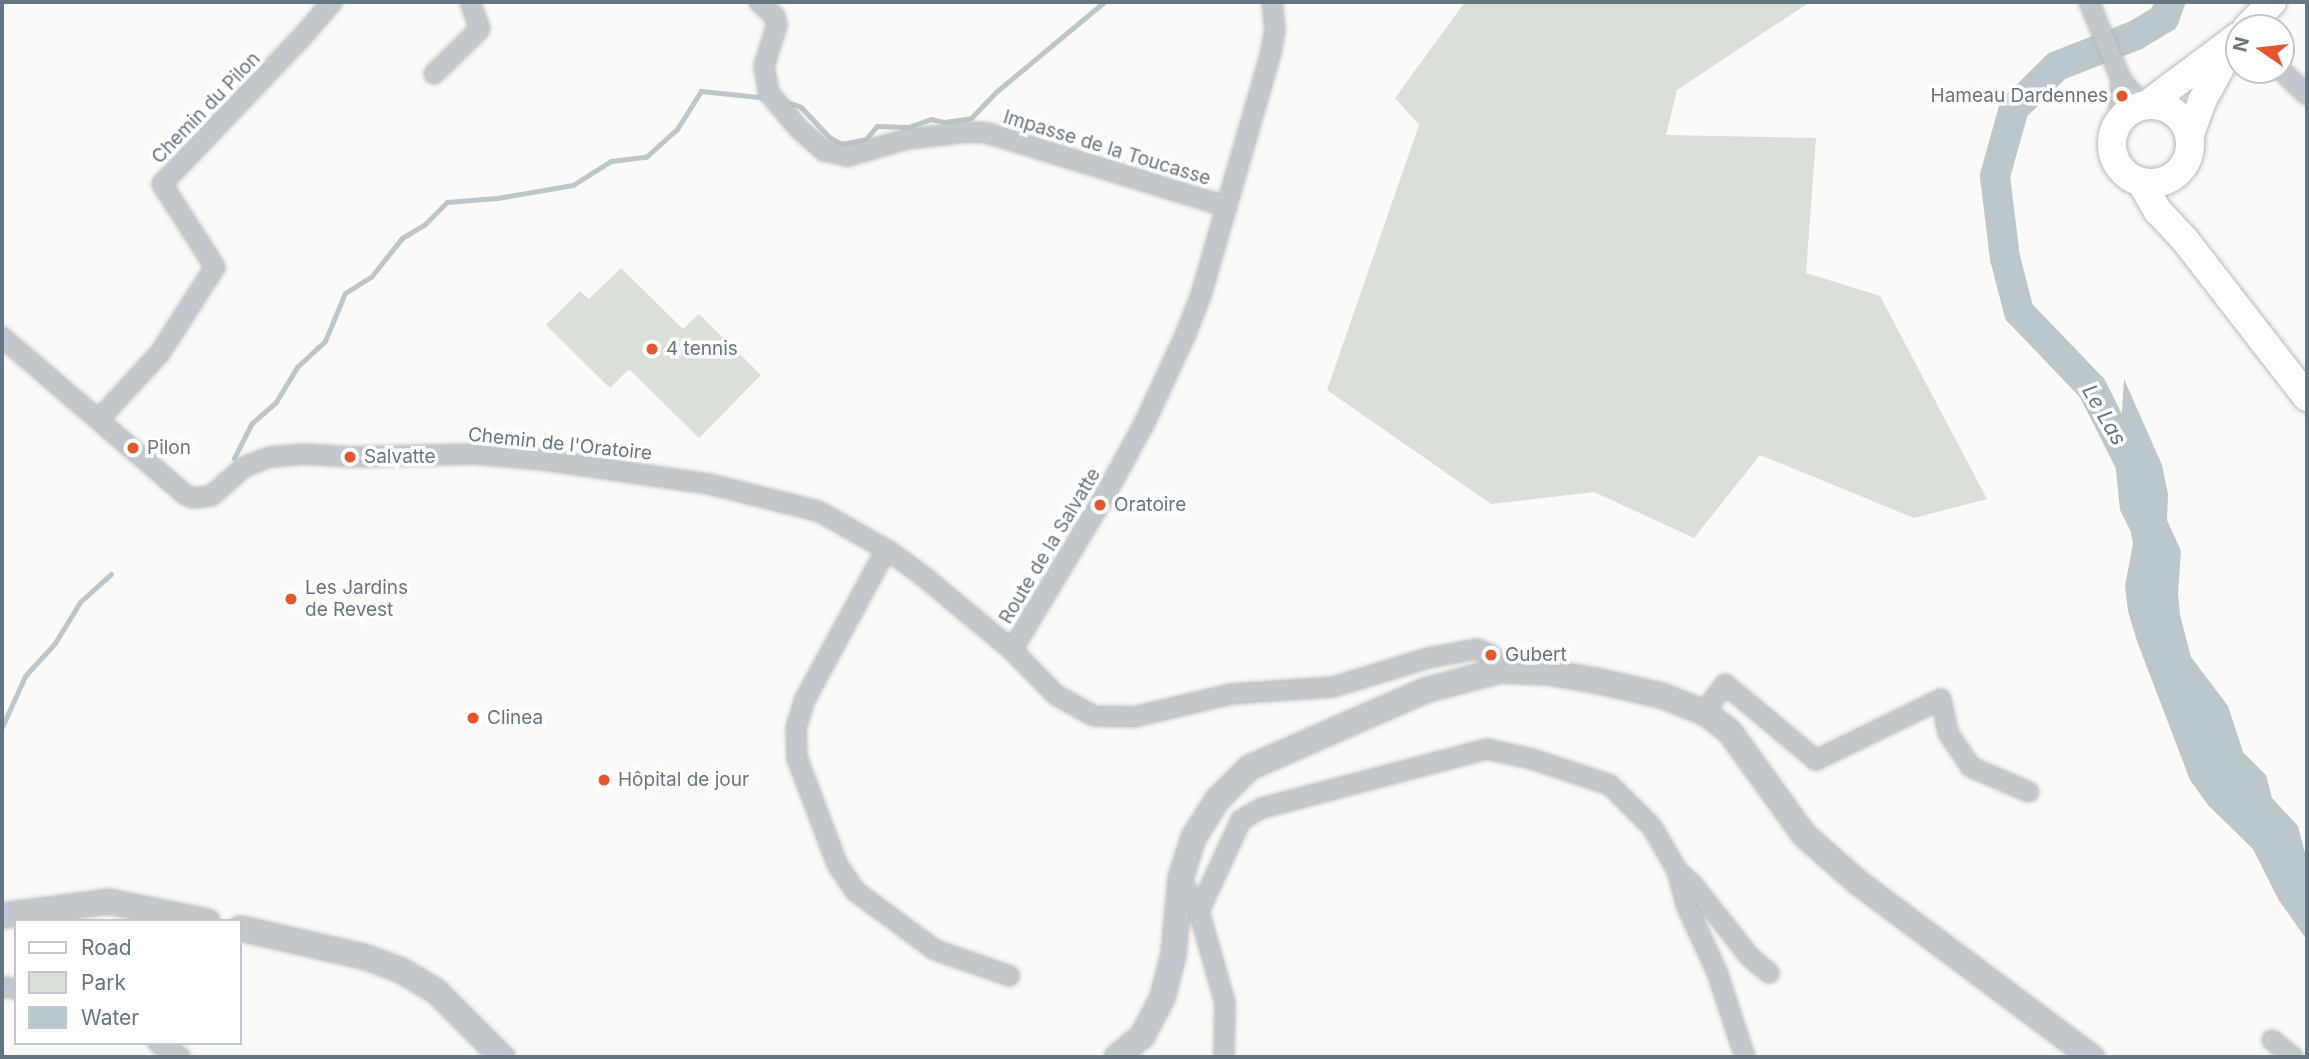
<!DOCTYPE html>
<html>
<head>
<meta charset="utf-8">
<style>
	body { margin:0 }
	#map { position:relative; width:2309px; height:1059px; overflow:hidden; background:#fafaf8; font-family:Inter,sans-serif }
	div>[style] { position:absolute }
	.green>* { inset:0; background:#dadfd7 }
	.water>* { inset:0; background:#bbc7cb }
	.stream>* { height:5px; margin:-2.5px; padding:0 2.5px; transform-origin:2.5px; border-radius:2.5px; background:#bbc7cb }
	.river>* { height:30px; margin:-15px; padding:0 15px; transform-origin:15px; border-radius:15px; background:#bbc7cb }
	.roads { filter:drop-shadow(0 0 2px #b5babe) drop-shadow(0 0 2px #b5babe) }
	.minor>* { height:18px; margin:-9px; padding:0 9px; transform-origin:9px; border-radius:9px; background:#c3c8cc }
	.tertiary>* { height:23px; margin:-11.5px; padding:0 11.5px; transform-origin:11.5px; border-radius:11.5px; background:#c3c8cc }
	.primary>* { height:28px; margin:-14px; padding:0 14px; transform-origin:14px; border-radius:14px; background:#fff }
	.primary>.ring { margin:-14px; padding:0; box-sizing:content-box; background:none; border:28px solid #fff; border-radius:50% }
	.dots>* { width:19px; height:19px; translate:-50% -50%; box-sizing:border-box; border:4px solid #fff; border-radius:50% }
	span { translate:-50% -50%; white-space:nowrap; text-align:center; line-height:1.15; -webkit-text-stroke:7px #fff; paint-order:stroke }
	.poi-label { font-size:19px; color:#657683 }
	.right { translate:-100% -50%; text-align:right }
	.left { translate:0 -50%; text-align:left }
	.street-label { font-size:19px; color:#657683 }
	.water-label { font-size:21px; color:#60757c; font-style:italic }
	.frame { position:absolute; inset:0; border:4px solid #657683; pointer-events:none }
	.legend { position:absolute; left:14px; top:919px; width:228px; height:126px; box-sizing:border-box; background:#fff; border:2px solid #c1c8cd; margin:0; padding:9px 12px; list-style:none; font-size:21px; color:#657683 }
	.legend li { display:flex; align-items:center; gap:14px; height:35px }
	.legend b { width:35px; border:2px solid #c1c8cd }
	.north { position:absolute; left:2225px; top:14px; width:70px; height:70px; box-sizing:border-box; background:#fff; border:2px solid #c1c8cd; border-radius:50%; rotate:284deg; font-size:19px; font-weight:700; line-height:28px; text-align:center; color:#657683 }
	.north::after { content:''; display:block; margin:auto; width:24px; height:32px; background:#e4572e; clip-path:polygon(50% 0,100% 100%,50% 72%,0 100%) }
</style>
</head>
<body>
<div id="map">
	<div class="green">
		<i style="clip-path:polygon(1465px 2px,1810px 2px,1677px 90px,1666px 135px,1816px 138px,1806px 273px,1880px 296px,1987px 499px,1914px 518px,1760px 455px,1694px 538px,1594px 492px,1491px 504px,1327px 390px,1419px 125px,1395px 98px)"></i>
		<i style="clip-path:polygon(621px 268px,683px 329px,699px 314px,761px 375px,699px 438px,629px 369px,610px 388px,546px 325px,580px 291px,589px 299px)"></i>
	</div>
	<div class="water">
		<i style="clip-path:polygon(2124px 379px,2162px 465px,2168px 494px,2167px 520px,2181px 551px,2178px 593px,2180px 615px,2191px 657px,2228px 706px,2243px 752px,2266px 775px,2272px 798px,2298px 826px,2307px 861px,2307px 940px,2278px 899px,2253px 849px,2208px 805px,2190px 780px,2137px 641px,2128px 611px,2125px 586px,2133px 544px,2131px 532px,2120px 510px,2114px 451px,2121px 428px)"></i>
	</div>
	<div class="stream">
		<i style="left:784px;top:101px;width:18px;rotate:19deg"></i>
		<i style="left:801px;top:107px;width:41px;rotate:47deg"></i>
		<i style="left:829px;top:137px;width:14px;rotate:30deg"></i>
		<i style="left:841px;top:144px;width:25px;rotate:-11deg"></i>
		<i style="left:866px;top:139px;width:17px;rotate:-50deg"></i>
		<i style="left:877px;top:126px;width:31px;rotate:2deg"></i>
		<i style="left:908px;top:127px;width:24px;rotate:-19deg"></i>
		<i style="left:931px;top:119px;width:13px;rotate:13deg"></i>
		<i style="left:944px;top:122px;width:27px;rotate:-8deg"></i>
		<i style="left:971px;top:118px;width:36px;rotate:-46deg"></i>
		<i style="left:996px;top:92px;width:141px;rotate:-39.8deg"></i>
		<i style="left:234px;top:458px;width:39px;rotate:-63deg"></i>
		<i style="left:252px;top:423px;width:32px;rotate:-41deg"></i>
		<i style="left:276px;top:402px;width:41px;rotate:-59deg"></i>
		<i style="left:297px;top:367px;width:38px;rotate:-43deg"></i>
		<i style="left:325px;top:341px;width:52px;rotate:-67.4deg"></i>
		<i style="left:345px;top:293px;width:31px;rotate:-32deg"></i>
		<i style="left:371px;top:277px;width:50px;rotate:-51.5deg"></i>
		<i style="left:402px;top:238px;width:27px;rotate:-31deg"></i>
		<i style="left:425px;top:224px;width:31px;rotate:-45deg"></i>
		<i style="left:447px;top:202px;width:50px;rotate:-4.6deg"></i>
		<i style="left:497px;top:198px;width:77px;rotate:-9.7deg"></i>
		<i style="left:573px;top:185px;width:45px;rotate:-32.3deg"></i>
		<i style="left:611px;top:161px;width:35px;rotate:-7deg"></i>
		<i style="left:646px;top:157px;width:42px;rotate:-42.1deg"></i>
		<i style="left:677px;top:129px;width:45px;rotate:-57.7deg"></i>
		<i style="left:701px;top:91px;width:67px;rotate:6deg"></i>
		<i style="left:2px;top:727px;width:56px;rotate:-65.7deg"></i>
		<i style="left:25px;top:676px;width:45px;rotate:-47.7deg"></i>
		<i style="left:55px;top:643px;width:48px;rotate:-58.6deg"></i>
		<i style="left:80px;top:602px;width:42px;rotate:-42.1deg"></i>
	</div>
	<div class="river">
		<i style="left:2135px;top:473px;width:95px;rotate:-116.8deg"></i>
		<i style="left:2092px;top:388px;width:105px;rotate:-133.8deg"></i>
		<i style="left:2019px;top:312px;width:56px;rotate:-104.5deg"></i>
		<i style="left:2005px;top:258px;width:83px;rotate:-97deg"></i>
		<i style="left:1995px;top:176px;width:71px;rotate:-74.4deg"></i>
		<i style="left:2014px;top:108px;width:60px;rotate:-44.3deg"></i>
		<i style="left:2057px;top:66px;width:85px;rotate:-21.4deg"></i>
		<i style="left:2136px;top:35px;width:33px;rotate:-31deg"></i>
		<i style="left:2164px;top:18px;width:17px;rotate:-69deg"></i>
	</div>
	<div class="roads">
		<div class="minor">
			<i style="left:759px;top:2px;width:22px;rotate:43deg"></i>
			<i style="left:775px;top:17px;width:8px;rotate:76deg"></i>
			<i style="left:777px;top:25px;width:43px;rotate:107.6deg"></i>
			<i style="left:764px;top:66px;width:27px;rotate:80deg"></i>
			<i style="left:769px;top:93px;width:47px;rotate:50.2deg"></i>
			<i style="left:799px;top:129px;width:33px;rotate:41deg"></i>
			<i style="left:824px;top:151px;width:25px;rotate:12deg"></i>
			<i style="left:848px;top:156px;width:61px;rotate:-16.1deg"></i>
			<i style="left:907px;top:139px;width:62px;rotate:-6.4deg"></i>
			<i style="left:969px;top:132px;width:18px;rotate:3deg"></i>
			<i style="left:987px;top:133px;width:251px;rotate:17.1deg"></i>
			<i style="left:2089px;top:2px;width:83px;rotate:67.4deg"></i>
			<i style="left:2121px;top:79px;width:35px;rotate:51deg"></i>
			<i style="left:2281px;top:70px;width:36px;rotate:44deg"></i>
			<i style="left:434px;top:74px;width:64px;rotate:-44.4deg"></i>
			<i style="left:480px;top:29px;width:29px;rotate:-110deg"></i>
			<i style="left:2119px;top:121px;width:42px;rotate:-87.3deg"></i>
			<i style="left:2px;top:337px;width:243px;rotate:40.7deg"></i>
			<i style="left:186px;top:495px;width:9px;rotate:21deg"></i>
			<i style="left:194px;top:498px;width:17px;rotate:-7deg"></i>
			<i style="left:211px;top:496px;width:44px;rotate:-41.3deg"></i>
			<i style="left:244px;top:467px;width:28px;rotate:-21deg"></i>
			<i style="left:270px;top:457px;width:34px;rotate:-5deg"></i>
			<i style="left:304px;top:454px;width:46px;rotate:3.7deg"></i>
			<i style="left:350px;top:457px;width:125px;rotate:-1.4deg"></i>
			<i style="left:475px;top:454px;width:69px;rotate:5deg"></i>
			<i style="left:544px;top:460px;width:167px;rotate:8.3deg"></i>
			<i style="left:709px;top:484px;width:112px;rotate:13.9deg"></i>
			<i style="left:818px;top:511px;width:81px;rotate:29.4deg"></i>
			<i style="left:889px;top:551px;width:42px;rotate:36.3deg"></i>
			<i style="left:923px;top:576px;width:116px;rotate:39.7deg"></i>
			<i style="left:1012px;top:650px;width:63px;rotate:45.6deg"></i>
			<i style="left:1056px;top:695px;width:43px;rotate:28.9deg"></i>
			<i style="left:1094px;top:716px;width:39px;rotate:1deg"></i>
			<i style="left:1133px;top:717px;width:101px;rotate:-13.2deg"></i>
			<i style="left:1231px;top:694px;width:102px;rotate:-3.9deg"></i>
			<i style="left:1333px;top:687px;width:99px;rotate:-17deg"></i>
			<i style="left:1428px;top:658px;width:50px;rotate:-10.4deg"></i>
			<i style="left:1477px;top:649px;width:15px;rotate:23deg"></i>
			<i style="left:1491px;top:655px;width:17px;rotate:59deg"></i>
			<i style="left:100px;top:418px;width:88px;rotate:-47.3deg"></i>
			<i style="left:160px;top:353px;width:102px;rotate:-57.4deg"></i>
			<i style="left:215px;top:267px;width:98px;rotate:-122.6deg"></i>
			<i style="left:162px;top:184px;width:204px;rotate:-46.4deg"></i>
			<i style="left:303px;top:36px;width:45px;rotate:-49.5deg"></i>
			<i style="left:886px;top:550px;width:170px;rotate:118.5deg"></i>
			<i style="left:805px;top:699px;width:30px;rotate:107deg"></i>
			<i style="left:796px;top:728px;width:30px;rotate:88deg"></i>
			<i style="left:797px;top:758px;width:113px;rotate:69.3deg"></i>
			<i style="left:837px;top:864px;width:32px;rotate:56deg"></i>
			<i style="left:855px;top:891px;width:99px;rotate:36.4deg"></i>
			<i style="left:935px;top:950px;width:79px;rotate:19.1deg"></i>
			<i style="left:1012px;top:650px;width:184px;rotate:-59deg"></i>
			<i style="left:1107px;top:492px;width:80px;rotate:-61.5deg"></i>
			<i style="left:1145px;top:422px;width:95px;rotate:-65.1deg"></i>
			<i style="left:1185px;top:336px;width:44px;rotate:-68.7deg"></i>
			<i style="left:1201px;top:295px;width:253px;rotate:-73.9deg"></i>
			<i style="left:1271px;top:52px;width:22px;rotate:-80deg"></i>
			<i style="left:1275px;top:30px;width:28px;rotate:-96deg"></i>
			<i style="left:1704px;top:712px;width:35px;rotate:-53deg"></i>
			<i style="left:1725px;top:684px;width:119px;rotate:39.9deg"></i>
			<i style="left:1816px;top:760px;width:139px;rotate:-26deg"></i>
			<i style="left:1941px;top:699px;width:35px;rotate:78deg"></i>
			<i style="left:1948px;top:733px;width:41px;rotate:55.9deg"></i>
			<i style="left:1971px;top:767px;width:63px;rotate:23.3deg"></i>
			<i style="left:1677px;top:870px;width:22px;rotate:43deg"></i>
			<i style="left:1693px;top:885px;width:92px;rotate:51.6deg"></i>
			<i style="left:1750px;top:957px;width:25px;rotate:40deg"></i>
			<i style="left:1180px;top:878px;width:38px;rotate:60deg"></i>
			<i style="left:1199px;top:911px;width:96px;rotate:74.2deg"></i>
			<i style="left:1225px;top:1003px;width:54px;rotate:91.1deg"></i>
			<i style="left:1199px;top:911px;width:100px;rotate:-65.2deg"></i>
			<i style="left:1241px;top:820px;width:24px;rotate:-30deg"></i>
			<i style="left:1262px;top:808px;width:233px;rotate:-14.7deg"></i>
			<i style="left:1487px;top:749px;width:46px;rotate:12.5deg"></i>
			<i style="left:1532px;top:759px;width:82px;rotate:18.4deg"></i>
			<i style="left:1610px;top:785px;width:59px;rotate:45deg"></i>
			<i style="left:1652px;top:827px;width:50px;rotate:59.8deg"></i>
			<i style="left:1677px;top:870px;width:38px;rotate:75deg"></i>
			<i style="left:1687px;top:907px;width:72px;rotate:65.2deg"></i>
			<i style="left:1717px;top:972px;width:89px;rotate:71.8deg"></i>
			<i style="left:2px;top:987px;width:14px;rotate:8deg"></i>
			<i style="left:2272px;top:1040px;width:27px;rotate:39deg"></i>
			<i style="left:158px;top:1043px;width:26px;rotate:32deg"></i>
		</div>
		<div class="tertiary">
			<i style="left:2px;top:915px;width:107px;rotate:-7.5deg"></i>
			<i style="left:108px;top:901px;width:101px;rotate:11.4deg"></i>
			<i style="left:240px;top:928px;width:126px;rotate:12.8deg"></i>
			<i style="left:363px;top:956px;width:38px;rotate:20deg"></i>
			<i style="left:399px;top:969px;width:43px;rotate:30.7deg"></i>
			<i style="left:436px;top:991px;width:93px;rotate:45deg"></i>
			<i style="left:1116px;top:1057px;width:34px;rotate:-40deg"></i>
			<i style="left:1142px;top:1035px;width:43px;rotate:-62.2deg"></i>
			<i style="left:1162px;top:997px;width:44px;rotate:-75.7deg"></i>
			<i style="left:1173px;top:954px;width:76px;rotate:-84.7deg"></i>
			<i style="left:1180px;top:878px;width:43px;rotate:-72.4deg"></i>
			<i style="left:1193px;top:837px;width:45px;rotate:-57.7deg"></i>
			<i style="left:1217px;top:799px;width:45px;rotate:-45deg"></i>
			<i style="left:1249px;top:767px;width:191px;rotate:-23.7deg"></i>
			<i style="left:1424px;top:690px;width:79px;rotate:-14.7deg"></i>
			<i style="left:1500px;top:670px;width:48px;rotate:2.4deg"></i>
			<i style="left:1548px;top:672px;width:48px;rotate:9.7deg"></i>
			<i style="left:1595px;top:680px;width:68px;rotate:12.8deg"></i>
			<i style="left:1661px;top:695px;width:46px;rotate:21.6deg"></i>
			<i style="left:1704px;top:712px;width:31px;rotate:37deg"></i>
			<i style="left:1729px;top:731px;width:128px;rotate:54.2deg"></i>
			<i style="left:1804px;top:835px;width:73px;rotate:41.1deg"></i>
			<i style="left:1859px;top:883px;width:291px;rotate:36.8deg"></i>
		</div>
		<div class="primary">
			<i style="left:2247px;top:28px;width:36px;rotate:-46deg"></i>
			<i style="left:2148px;top:104px;width:114px;rotate:-36.8deg"></i>
			<i class="ring" style="left:2112px;top:105px;width:50px;height:50px"></i>
			<i style="left:2190px;top:134px;width:37px;rotate:-70deg"></i>
			<i style="left:2203px;top:99px;width:60px;rotate:-61.3deg"></i>
			<i style="left:2141px;top:182px;width:34px;rotate:60deg"></i>
			<i style="left:2158px;top:211px;width:40px;rotate:47deg"></i>
			<i style="left:2185px;top:240px;width:199px;rotate:52.2deg"></i>
		</div>
	</div>
	<div class="dots">
		<i style="left:2122px;top:96px;background:#e4572e"></i>
		<i style="left:652px;top:349px;background:#e4572e"></i>
		<i style="left:133px;top:448px;background:#e4572e"></i>
		<i style="left:350px;top:457px;background:#e4572e"></i>
		<i style="left:1100px;top:505px;background:#e4572e"></i>
		<i style="left:291px;top:599px;background:#e4572e"></i>
		<i style="left:1491px;top:655px;background:#e4572e"></i>
		<i style="left:473px;top:718px;background:#e4572e"></i>
		<i style="left:604px;top:780px;background:#e4572e"></i>
	</div>
	<div class="poi-label">
		<span class="right" style="left:2108px;top:96px">Hameau Dardennes</span>
		<span class="left" style="left:666px;top:349px">4 tennis</span>
		<span class="left" style="left:147px;top:448px">Pilon</span>
		<span class="left" style="left:364px;top:457px">Salvatte</span>
		<span class="left" style="left:1114px;top:505px">Oratoire</span>
		<span class="left" style="left:305px;top:599px">Les Jardins<br>de Revest</span>
		<span class="left" style="left:1505px;top:655px">Gubert</span>
		<span class="left" style="left:487px;top:718px">Clinea</span>
		<span class="left" style="left:618px;top:780px">Hôpital de jour</span>
	</div>
	<div class="street-label">
		<span style="left:206px;top:108px;rotate:-46deg">Chemin du Pilon</span>
		<span style="left:1107px;top:148px;rotate:17deg">Impasse de la Toucasse</span>
		<span style="left:560px;top:444px;rotate:6deg">Chemin de l'Oratoire</span>
		<span style="left:1050px;top:546px;rotate:-59deg">Route de la Salvatte</span>
	</div>
	<div class="water-label">
		<span style="left:2104px;top:415px;rotate:60deg">Le Las</span>
	</div>
	<div class="frame"></div>
	<ul class="legend">
	<li><b style="height:9px;background:#fff"></b>Road</li>
	<li><b style="height:19px;background:#dadfd7"></b>Park</li>
	<li><b style="height:19px;background:#bbc7cb"></b>Water</li>
	</ul>
	<div class="north">N</div>
</div>
</body>
</html>
